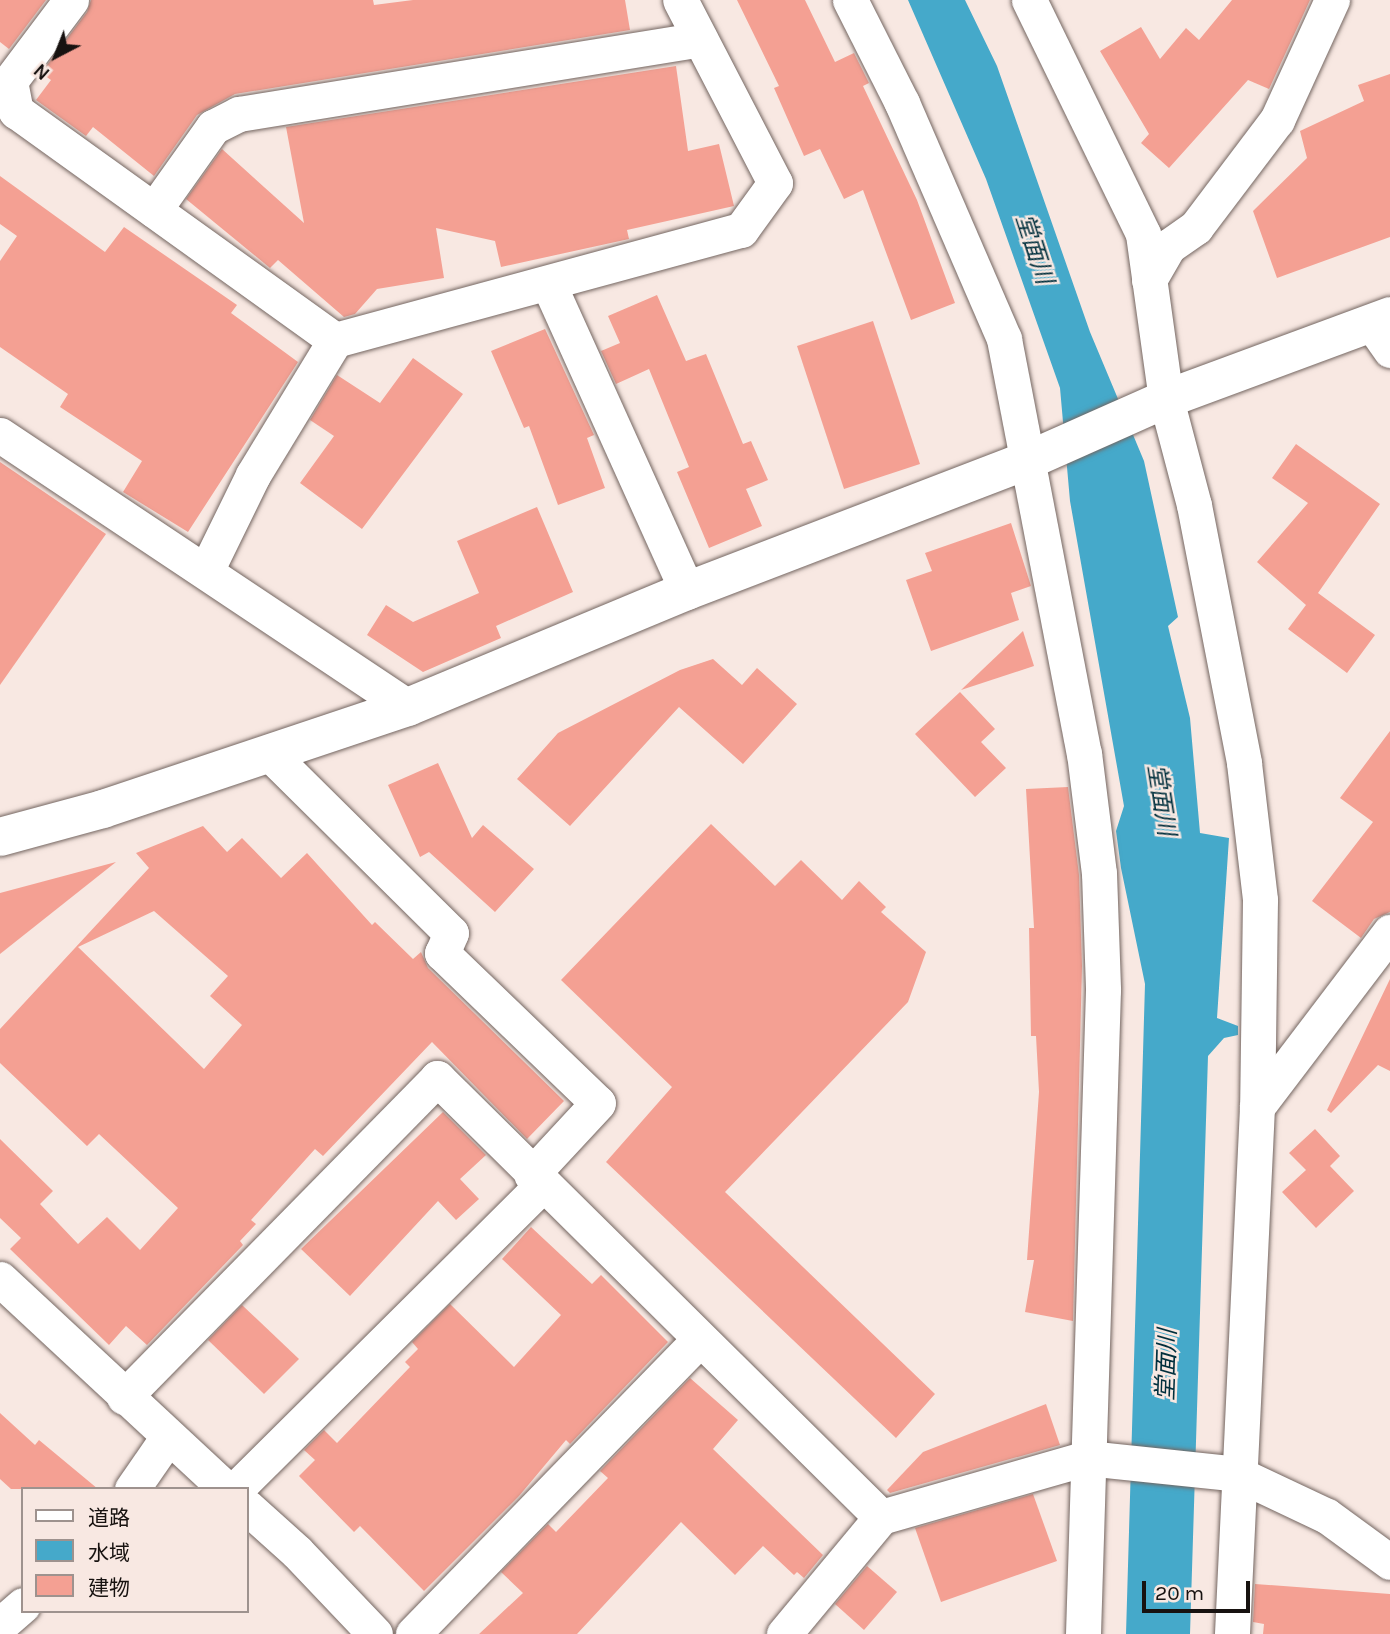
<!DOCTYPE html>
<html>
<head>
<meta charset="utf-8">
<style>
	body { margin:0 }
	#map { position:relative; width:1390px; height:1634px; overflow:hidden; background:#f8e8e2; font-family:Karla,"Noto Sans JP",sans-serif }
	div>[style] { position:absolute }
	.water>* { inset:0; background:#45a9ca }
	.building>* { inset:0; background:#f4a093 }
	.roads { filter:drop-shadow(0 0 2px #746661) drop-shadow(0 0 2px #746661) }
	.street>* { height:35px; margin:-17.5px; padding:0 17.5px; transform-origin:17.5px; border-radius:17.5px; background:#fff }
	.secondary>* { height:38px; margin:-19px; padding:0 19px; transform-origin:19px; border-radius:19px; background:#fff }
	span { translate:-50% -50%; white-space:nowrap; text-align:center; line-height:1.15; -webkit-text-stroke:5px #f8e8e2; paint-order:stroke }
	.water-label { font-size:24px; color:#002f3d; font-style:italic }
	.legend { position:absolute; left:21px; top:1487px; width:228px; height:126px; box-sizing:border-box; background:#f8e8e2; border:2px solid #9e928e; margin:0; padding:9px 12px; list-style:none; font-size:21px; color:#171210 }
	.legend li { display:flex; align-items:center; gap:14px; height:35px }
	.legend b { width:35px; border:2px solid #9e928e }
	.north { position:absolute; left:21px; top:21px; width:70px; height:70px; -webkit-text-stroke:5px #f8e8e2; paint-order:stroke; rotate:222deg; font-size:19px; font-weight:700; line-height:28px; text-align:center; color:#171210 }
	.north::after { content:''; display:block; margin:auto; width:24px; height:32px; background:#171210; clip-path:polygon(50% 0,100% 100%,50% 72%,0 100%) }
	.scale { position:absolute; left:1142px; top:1581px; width:108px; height:32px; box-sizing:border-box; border:4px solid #171210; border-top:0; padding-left:9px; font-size:21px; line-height:24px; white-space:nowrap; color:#171210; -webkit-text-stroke:5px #f8e8e2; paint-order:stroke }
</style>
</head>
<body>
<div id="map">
	<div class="water">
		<i style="clip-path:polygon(908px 0,965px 0,997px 66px,1090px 332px,1144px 461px,1178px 617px,1168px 626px,1190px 718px,1200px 833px,1229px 838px,1217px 1018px,1238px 1026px,1238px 1035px,1224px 1038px,1208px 1056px,1190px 1634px,1126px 1634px,1145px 984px,1121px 868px,1116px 831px,1124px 806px,1070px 501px,1060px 388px,986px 179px)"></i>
	</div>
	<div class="building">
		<i style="clip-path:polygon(0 0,46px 0,9px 49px,0 42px)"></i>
		<i style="clip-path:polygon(91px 0,373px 0,374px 5px,413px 0,625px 0,630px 30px,235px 94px,197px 115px,154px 176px,93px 127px,86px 136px,36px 100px,51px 80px,41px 73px,87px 12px)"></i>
		<i style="clip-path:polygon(737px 0,805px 0,835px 62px,854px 53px,869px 83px,863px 86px,917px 200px,955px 303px,911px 320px,863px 190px,844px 199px,820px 149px,804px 156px,774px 88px,779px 86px)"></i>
		<i style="clip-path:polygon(1232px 0,1310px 0,1269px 89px,1248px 80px,1169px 168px,1141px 143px,1149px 134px,1100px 51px,1141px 27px,1160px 59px,1186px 28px,1199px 40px)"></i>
		<i style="clip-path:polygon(676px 66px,688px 151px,719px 144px,734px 206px,627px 230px,629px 239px,501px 267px,495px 241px,436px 228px,444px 278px,377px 289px,355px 314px,344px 317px,278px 260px,270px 268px,186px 199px,222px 149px,304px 223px,286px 127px)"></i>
		<i style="clip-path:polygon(1390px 74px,1390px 237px,1277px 278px,1253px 211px,1307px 158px,1300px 131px,1364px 101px,1358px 85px)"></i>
		<i style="clip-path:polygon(0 176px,105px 252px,124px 227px,237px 305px,231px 313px,298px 362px,188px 532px,123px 492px,142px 461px,60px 407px,68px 394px,0 347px,0 261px,17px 236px,0 224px)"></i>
		<i style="clip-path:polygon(657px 295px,686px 361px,706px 354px,743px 444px,751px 441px,768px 480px,746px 489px,762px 526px,709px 548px,677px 472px,689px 467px,649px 369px,616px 384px,601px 351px,620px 343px,608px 316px)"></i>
		<i style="clip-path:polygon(873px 321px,920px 464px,844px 489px,797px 346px)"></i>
		<i style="clip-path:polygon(545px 329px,594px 435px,587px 438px,605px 488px,558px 505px,529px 426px,524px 428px,491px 351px)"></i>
		<i style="clip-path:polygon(413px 358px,463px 394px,362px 529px,300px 483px,334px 436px,310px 420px,337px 375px,380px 403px)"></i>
		<i style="clip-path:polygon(1296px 444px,1380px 504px,1318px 593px,1375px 635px,1347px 673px,1288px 629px,1306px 605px,1257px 562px,1308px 503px,1272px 478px)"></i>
		<i style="clip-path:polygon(0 462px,106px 534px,0 685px)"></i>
		<i style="clip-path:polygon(537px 507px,573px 592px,496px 626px,501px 638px,423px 672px,367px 635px,386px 605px,413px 622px,479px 593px,457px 541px)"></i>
		<i style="clip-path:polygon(1011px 523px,1031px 586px,1011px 593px,1019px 620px,931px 651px,906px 580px,932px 571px,925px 553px)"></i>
		<i style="clip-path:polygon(1023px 631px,1034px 666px,961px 690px)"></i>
		<i style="clip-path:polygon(713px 659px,742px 685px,757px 668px,797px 704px,743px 764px,679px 707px,570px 826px,517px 779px,558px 733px,680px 670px)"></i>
		<i style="clip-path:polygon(960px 692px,995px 729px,981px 742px,1006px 768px,975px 797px,915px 734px)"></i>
		<i style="clip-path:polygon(1390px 731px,1390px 912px,1374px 919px,1361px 938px,1312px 901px,1373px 822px,1340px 798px)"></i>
		<i style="clip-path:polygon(438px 763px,472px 838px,483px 825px,534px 869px,495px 912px,429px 852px,420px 857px,388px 785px)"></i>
		<i style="clip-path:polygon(1068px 787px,1079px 875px,1082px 966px,1073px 1321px,1025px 1312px,1034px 1260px,1027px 1260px,1039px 1092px,1036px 1036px,1031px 1036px,1029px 928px,1034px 928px,1026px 789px)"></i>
		<i style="clip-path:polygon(711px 824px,775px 886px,801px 860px,842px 900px,859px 881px,886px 907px,881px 912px,926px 952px,908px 1002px,725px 1192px,935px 1394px,896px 1438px,606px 1162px,672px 1087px,561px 980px)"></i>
		<i style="clip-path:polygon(evenodd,203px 826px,227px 852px,242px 838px,281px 878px,307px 853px,372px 925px,375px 922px,413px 959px,421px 952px,428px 968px,564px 1101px,527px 1139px,432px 1042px,323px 1156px,315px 1149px,251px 1220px,256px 1224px,240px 1241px,243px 1245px,147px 1345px,126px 1326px,109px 1345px,10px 1249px,21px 1238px,0 1218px,0 1139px,53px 1191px,40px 1204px,78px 1244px,107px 1217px,140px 1250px,178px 1208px,99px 1134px,87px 1146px,0 1063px,0 1029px,149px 868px,136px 853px,203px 826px,154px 911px,228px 976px,210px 996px,242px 1025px,204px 1069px,78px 947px,154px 911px)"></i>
		<i style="clip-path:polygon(116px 862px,0 954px,0 893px)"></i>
		<i style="clip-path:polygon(1390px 979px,1390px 1071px,1378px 1065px,1331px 1113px,1327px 1110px)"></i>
		<i style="clip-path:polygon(443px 1112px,486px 1155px,460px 1179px,479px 1199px,456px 1220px,438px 1201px,350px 1296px,301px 1249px)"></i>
		<i style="clip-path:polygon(1315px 1129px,1340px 1156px,1330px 1166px,1354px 1191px,1316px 1228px,1282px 1192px,1306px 1170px,1289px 1153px)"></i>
		<i style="clip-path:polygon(531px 1227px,592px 1284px,601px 1275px,668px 1342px,570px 1444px,566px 1440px,519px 1496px,424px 1591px,360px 1526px,354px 1532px,299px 1476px,315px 1460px,304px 1450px,324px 1430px,337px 1443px,410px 1367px,405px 1362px,418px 1349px,412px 1342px,450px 1304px,514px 1367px,561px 1315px,502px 1259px)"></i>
		<i style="clip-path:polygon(242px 1305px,299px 1359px,264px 1394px,208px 1340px)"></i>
		<i style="clip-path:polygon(690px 1378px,738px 1420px,713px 1449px,823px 1555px,804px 1578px,797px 1572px,794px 1575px,763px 1546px,735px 1575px,681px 1522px,577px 1634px,479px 1634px,523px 1593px,501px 1572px,548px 1524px,556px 1532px,608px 1478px,600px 1471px)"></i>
		<i style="clip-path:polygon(1046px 1404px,1060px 1445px,890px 1493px,887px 1490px,923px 1452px)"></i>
		<i style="clip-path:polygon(0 1413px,35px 1445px,39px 1440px,98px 1489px,11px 1489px,0 1479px)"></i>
		<i style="clip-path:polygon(1033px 1494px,1057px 1561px,941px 1602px,915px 1528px)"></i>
		<i style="clip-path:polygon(867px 1566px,897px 1592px,864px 1630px,835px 1604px)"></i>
		<i style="clip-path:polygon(1255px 1584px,1390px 1594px,1390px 1634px,1263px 1634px,1264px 1624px,1253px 1622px)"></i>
	</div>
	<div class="roads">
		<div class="street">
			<i style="left:71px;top:0;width:101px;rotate:127deg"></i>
			<i style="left:10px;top:81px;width:31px;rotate:79deg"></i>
			<i style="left:16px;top:111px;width:393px;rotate:35.7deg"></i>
			<i style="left:850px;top:0;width:115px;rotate:63.2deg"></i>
			<i style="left:902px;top:103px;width:257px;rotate:66.6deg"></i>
			<i style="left:1004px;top:339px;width:422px;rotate:79.1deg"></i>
			<i style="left:1084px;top:753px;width:121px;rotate:82.9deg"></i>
			<i style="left:1099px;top:873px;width:117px;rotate:88deg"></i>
			<i style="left:1103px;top:990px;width:644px;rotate:91.78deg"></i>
			<i style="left:1029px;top:0;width:260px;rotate:64deg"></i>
			<i style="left:1143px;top:234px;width:167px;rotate:82.1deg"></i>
			<i style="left:1166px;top:399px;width:110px;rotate:75.2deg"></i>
			<i style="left:1194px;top:505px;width:263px;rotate:79deg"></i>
			<i style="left:1244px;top:763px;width:138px;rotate:83.3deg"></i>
			<i style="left:1260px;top:900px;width:207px;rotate:90.8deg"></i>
			<i style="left:1257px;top:1107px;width:528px;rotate:92.72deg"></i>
			<i style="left:154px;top:210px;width:102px;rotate:-54.6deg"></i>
			<i style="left:213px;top:127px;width:29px;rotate:-27deg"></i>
			<i style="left:239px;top:114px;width:467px;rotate:-9.2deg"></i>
			<i style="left:1149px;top:280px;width:39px;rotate:-60deg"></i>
			<i style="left:1169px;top:246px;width:33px;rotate:-35deg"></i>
			<i style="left:1196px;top:227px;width:134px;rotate:-52.9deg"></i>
			<i style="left:1277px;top:120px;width:132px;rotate:-65.4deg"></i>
			<i style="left:549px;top:285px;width:336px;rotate:65.7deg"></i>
			<i style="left:1372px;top:324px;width:32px;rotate:55deg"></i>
			<i style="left:0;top:435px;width:490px;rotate:33.7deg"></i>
			<i style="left:206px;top:571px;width:107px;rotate:-63.9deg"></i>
			<i style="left:253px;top:475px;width:158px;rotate:-58.7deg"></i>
			<i style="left:335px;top:340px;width:421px;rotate:-15.2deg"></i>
			<i style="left:741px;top:230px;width:58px;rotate:-54.1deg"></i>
			<i style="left:775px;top:183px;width:206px;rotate:-117.4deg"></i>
			<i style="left:271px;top:755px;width:253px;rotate:44.7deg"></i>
			<i style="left:451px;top:933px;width:22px;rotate:114deg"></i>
			<i style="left:442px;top:953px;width:216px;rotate:43.9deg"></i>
			<i style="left:598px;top:1103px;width:98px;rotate:132.9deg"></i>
			<i style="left:1257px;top:1107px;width:220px;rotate:-52.8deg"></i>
			<i style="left:0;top:1279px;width:309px;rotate:42.9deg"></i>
			<i style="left:124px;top:1397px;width:447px;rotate:-45.5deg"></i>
			<i style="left:437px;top:1078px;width:624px;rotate:44.68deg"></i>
			<i style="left:132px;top:1489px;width:63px;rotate:-55.3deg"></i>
			<i style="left:236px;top:1489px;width:430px;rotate:-44.8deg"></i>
			<i style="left:247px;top:1507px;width:67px;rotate:42deg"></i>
			<i style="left:297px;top:1552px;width:113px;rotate:46.4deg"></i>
			<i style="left:0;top:1625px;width:30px;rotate:-41deg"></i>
			<i style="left:413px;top:1634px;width:410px;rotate:-45.8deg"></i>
			<i style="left:784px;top:1634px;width:152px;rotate:-50.3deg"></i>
			<i style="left:881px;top:1517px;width:214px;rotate:-16deg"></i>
			<i style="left:1087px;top:1458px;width:152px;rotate:6deg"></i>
			<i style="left:1238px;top:1474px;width:98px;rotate:25.3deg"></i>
			<i style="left:1327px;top:1516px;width:78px;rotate:36.1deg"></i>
		</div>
		<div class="secondary">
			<i style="left:0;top:837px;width:107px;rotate:-15.2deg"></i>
			<i style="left:103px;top:809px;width:322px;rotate:-18.5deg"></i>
			<i style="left:408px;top:707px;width:302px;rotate:-22.6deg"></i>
			<i style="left:687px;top:591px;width:366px;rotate:-21deg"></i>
			<i style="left:1029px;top:460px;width:150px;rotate:-24deg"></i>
			<i style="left:1166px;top:399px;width:239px;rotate:-20.3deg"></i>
		</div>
	</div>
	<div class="water-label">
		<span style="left:1034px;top:249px;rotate:72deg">堂面川</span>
		<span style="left:1161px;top:800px;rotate:81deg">堂面川</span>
		<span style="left:1167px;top:1365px;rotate:-88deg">堂面川</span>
	</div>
	<ul class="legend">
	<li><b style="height:9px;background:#fff"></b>道路</li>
	<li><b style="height:19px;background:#45a9ca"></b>水域</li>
	<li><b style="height:19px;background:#f4a093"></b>建物</li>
	</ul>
	<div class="north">N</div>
	<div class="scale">20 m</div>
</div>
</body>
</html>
